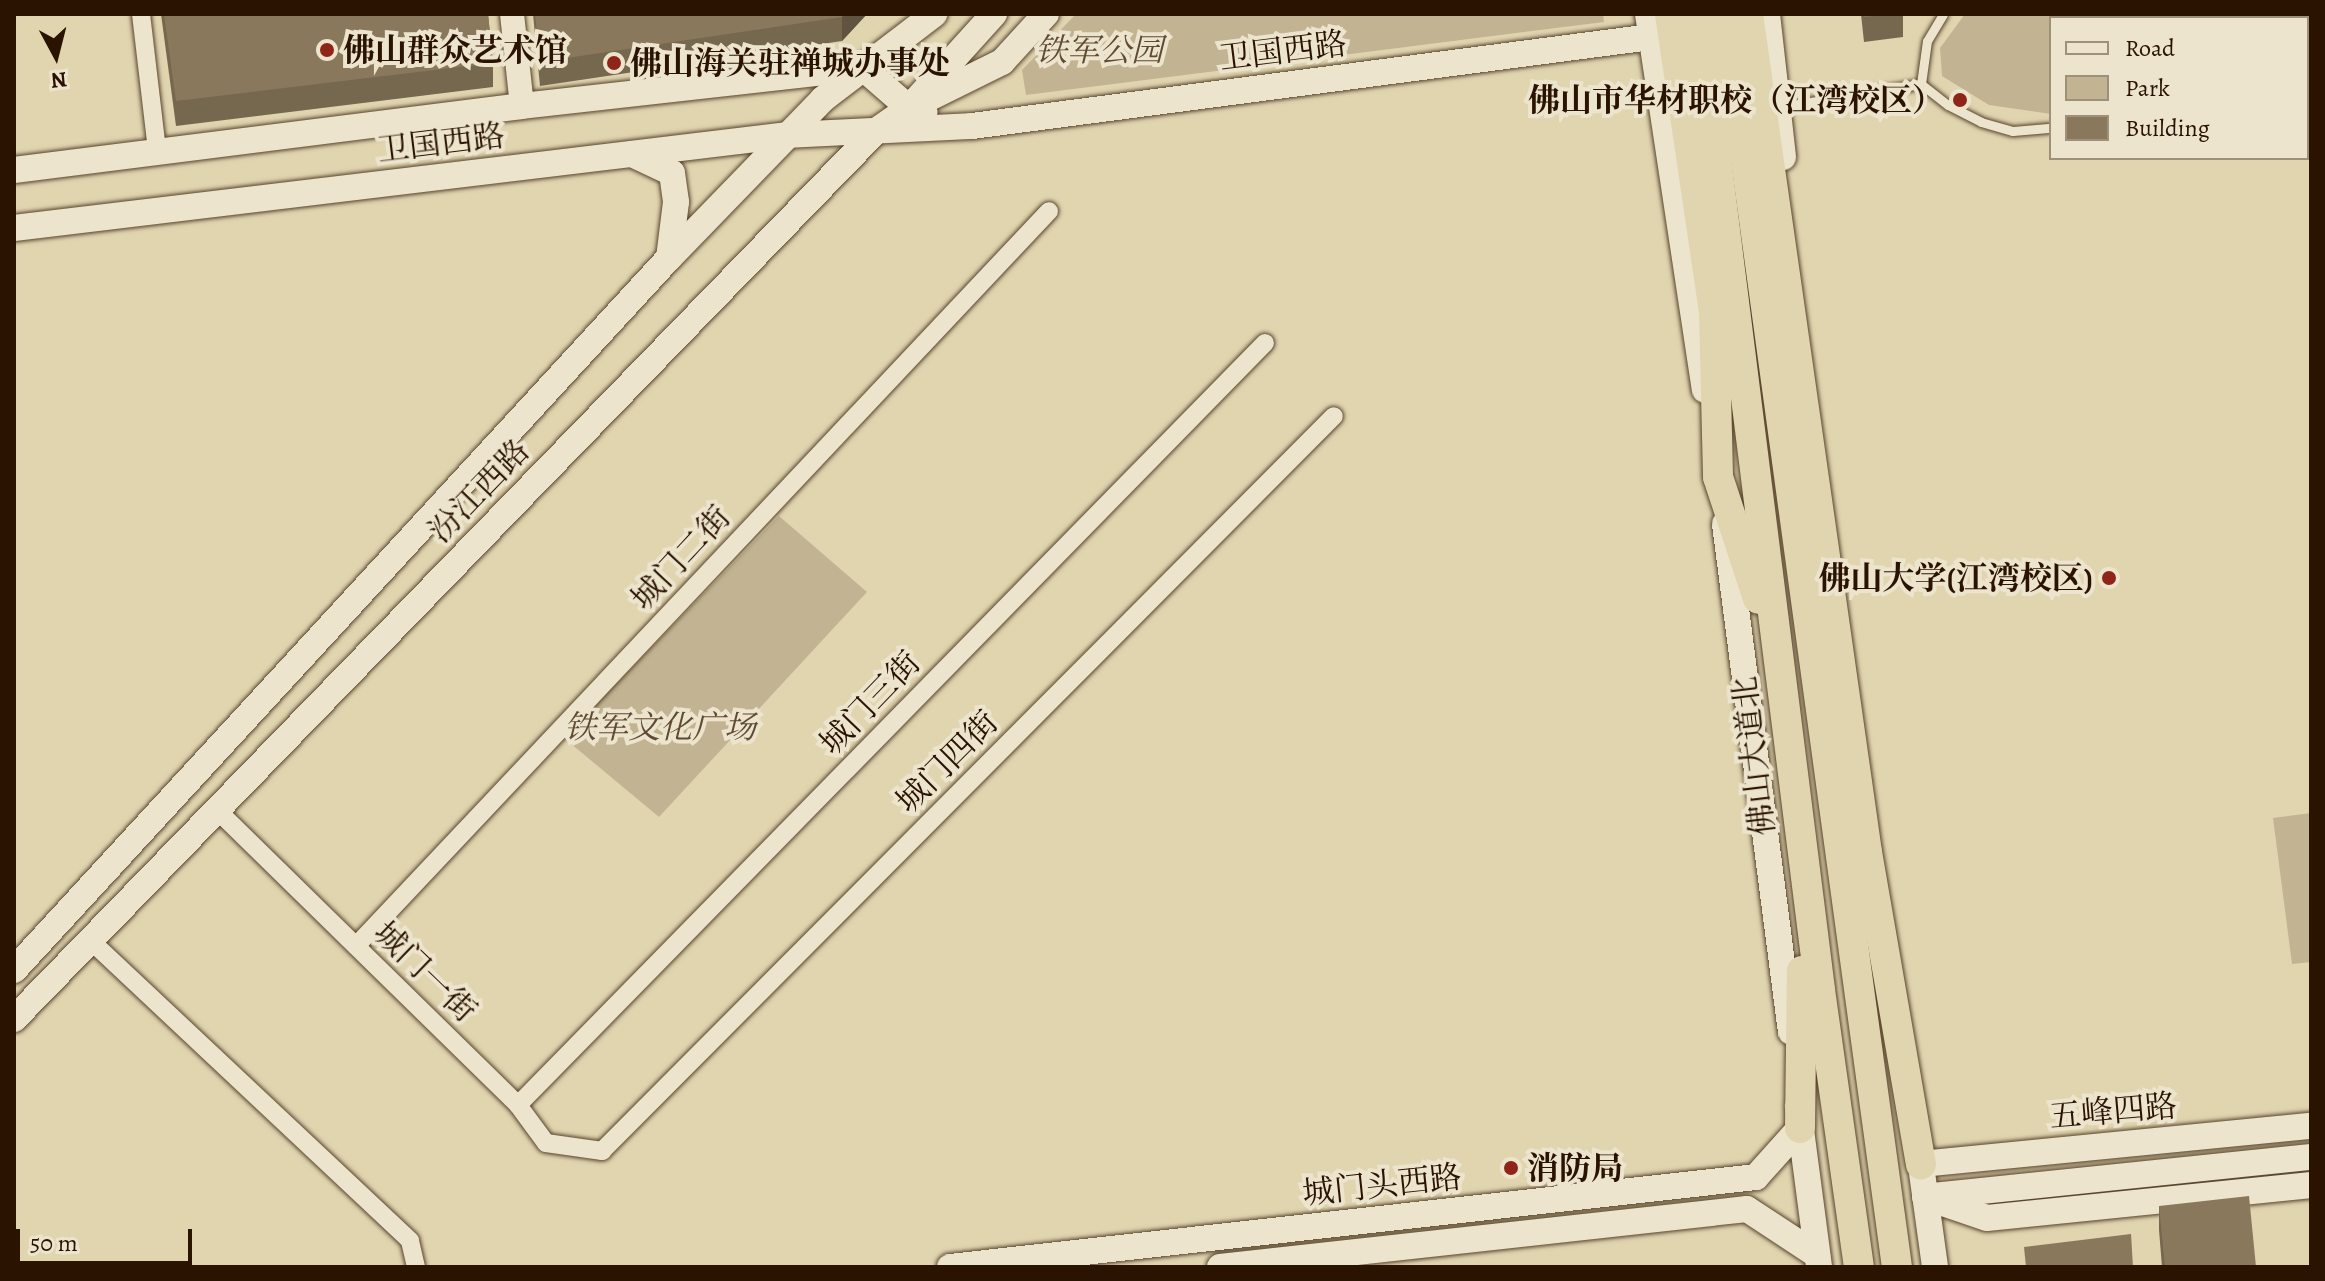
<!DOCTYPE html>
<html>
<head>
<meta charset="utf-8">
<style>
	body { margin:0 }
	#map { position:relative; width:2325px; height:1281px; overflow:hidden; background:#e1d5b0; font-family:Alegreya,"Noto Serif SC",serif }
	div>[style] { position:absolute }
	.green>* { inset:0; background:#c2b492 }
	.roads { filter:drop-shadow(0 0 2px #58442c) drop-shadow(0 0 2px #58442c) }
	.service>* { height:9px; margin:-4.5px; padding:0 4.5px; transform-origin:4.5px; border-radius:4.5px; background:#ece4cc }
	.minor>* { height:18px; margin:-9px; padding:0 9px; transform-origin:9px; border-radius:9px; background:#ece4cc }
	.tertiary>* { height:24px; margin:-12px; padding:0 12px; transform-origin:12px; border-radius:12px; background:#ece4cc }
	.secondary>* { height:26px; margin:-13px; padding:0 13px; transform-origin:13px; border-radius:13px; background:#ece4cc }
	.trunk>* { height:30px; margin:-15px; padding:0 15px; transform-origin:15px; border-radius:15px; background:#e1d5b0 }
	.wall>* { inset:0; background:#76674f }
	.shaded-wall>* { inset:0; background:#605440 }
	.building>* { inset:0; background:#89785c }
	.dots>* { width:22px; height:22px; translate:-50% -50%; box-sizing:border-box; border:4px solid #ece4cc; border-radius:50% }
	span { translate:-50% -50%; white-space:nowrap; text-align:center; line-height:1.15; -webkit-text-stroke:8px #ece4cc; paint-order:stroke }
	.poi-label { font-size:32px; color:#2a1300; font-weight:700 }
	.left { translate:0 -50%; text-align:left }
	.right { translate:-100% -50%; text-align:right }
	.park-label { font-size:32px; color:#5f4b33; font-style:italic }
	.street-label { font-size:32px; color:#2a1300 }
	.frame { position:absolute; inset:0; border:16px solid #2a1300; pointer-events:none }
	.legend { position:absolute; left:2049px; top:16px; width:260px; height:144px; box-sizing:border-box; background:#ece4cc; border:2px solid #9e907a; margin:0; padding:10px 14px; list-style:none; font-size:24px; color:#2a1300 }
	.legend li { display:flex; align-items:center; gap:16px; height:40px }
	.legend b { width:40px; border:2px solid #9e907a }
	.north { position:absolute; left:16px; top:16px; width:80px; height:80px; -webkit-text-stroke:6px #ece4cc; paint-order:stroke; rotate:173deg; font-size:22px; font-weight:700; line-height:32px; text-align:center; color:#2a1300 }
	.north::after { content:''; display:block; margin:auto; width:28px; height:36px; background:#2a1300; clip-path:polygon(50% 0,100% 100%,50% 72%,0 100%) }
	.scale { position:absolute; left:16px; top:1229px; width:176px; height:36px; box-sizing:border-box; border:4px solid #2a1300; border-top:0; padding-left:10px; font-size:24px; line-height:28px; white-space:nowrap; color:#2a1300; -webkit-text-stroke:6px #ece4cc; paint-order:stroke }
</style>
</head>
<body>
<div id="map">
	<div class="green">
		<i style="clip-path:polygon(1076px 14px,1603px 14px,1604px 22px,1026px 95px,1022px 70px)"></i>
		<i style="clip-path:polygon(1965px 14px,2173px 14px,2176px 18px,2051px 18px,2051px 114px,1989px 105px,1942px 76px,1940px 48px)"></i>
		<i style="clip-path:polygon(779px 516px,867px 592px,659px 817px,564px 738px)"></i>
		<i style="clip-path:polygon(2311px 813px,2311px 962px,2292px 964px,2273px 818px)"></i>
	</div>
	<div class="roads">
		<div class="service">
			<i style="left:2191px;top:14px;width:4px;rotate:63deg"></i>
			<i style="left:1921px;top:84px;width:43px;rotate:-82.1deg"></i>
			<i style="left:1927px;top:41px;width:31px;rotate:-59deg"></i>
			<i style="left:1780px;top:107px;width:143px;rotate:-9.3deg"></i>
			<i style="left:1921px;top:84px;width:34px;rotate:38deg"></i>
			<i style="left:1948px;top:105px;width:37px;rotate:27deg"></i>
			<i style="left:1981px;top:122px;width:33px;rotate:16deg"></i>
			<i style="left:2013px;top:131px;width:38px;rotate:-5deg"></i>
		</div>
		<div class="minor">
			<i style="left:141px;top:14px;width:138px;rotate:83.3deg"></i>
			<i style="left:217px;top:810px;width:421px;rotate:44.4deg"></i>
			<i style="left:518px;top:1105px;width:47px;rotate:53.6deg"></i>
			<i style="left:546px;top:1143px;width:57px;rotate:8.1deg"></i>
			<i style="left:602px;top:1151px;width:1037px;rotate:-45.12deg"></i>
			<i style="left:90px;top:940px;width:439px;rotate:43.2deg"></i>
			<i style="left:410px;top:1241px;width:27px;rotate:77deg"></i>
			<i style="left:356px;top:946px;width:1010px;rotate:-46.68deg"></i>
			<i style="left:518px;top:1105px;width:1067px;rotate:-45.57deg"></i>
		</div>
		<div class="tertiary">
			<i style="left:512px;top:14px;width:93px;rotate:83.8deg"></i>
		</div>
		<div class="secondary">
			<i style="left:1648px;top:14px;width:380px;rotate:81.4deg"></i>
			<i style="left:1767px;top:14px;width:144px;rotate:83.6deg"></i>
			<i style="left:863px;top:68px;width:61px;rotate:41deg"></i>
			<i style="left:909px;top:108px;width:16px;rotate:15deg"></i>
			<i style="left:923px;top:101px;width:88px;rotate:-26.3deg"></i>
			<i style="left:1002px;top:62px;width:65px;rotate:-47.5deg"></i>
			<i style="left:632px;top:154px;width:44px;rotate:25.4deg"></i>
			<i style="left:672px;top:173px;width:29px;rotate:82deg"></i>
			<i style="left:676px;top:202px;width:56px;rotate:97.1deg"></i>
			<i style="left:14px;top:170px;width:512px;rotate:-7.18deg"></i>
			<i style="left:522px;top:106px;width:343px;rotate:-6.4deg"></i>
			<i style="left:14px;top:228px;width:780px;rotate:-6.85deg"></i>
			<i style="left:788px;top:135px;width:184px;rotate:-2.8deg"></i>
			<i style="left:972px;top:126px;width:685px;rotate:-7.47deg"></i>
			<i style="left:1725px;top:524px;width:512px;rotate:82.6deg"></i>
			<i style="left:14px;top:970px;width:967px;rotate:-47.39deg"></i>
			<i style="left:669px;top:258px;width:221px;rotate:-45.9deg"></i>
			<i style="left:823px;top:99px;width:140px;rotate:-37.4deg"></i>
			<i style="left:14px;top:1019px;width:1238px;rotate:-45.85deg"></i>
			<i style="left:876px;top:131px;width:40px;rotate:-34.9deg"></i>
			<i style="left:909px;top:108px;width:127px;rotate:-47.9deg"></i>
			<i style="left:1798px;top:1107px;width:161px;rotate:82.5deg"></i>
			<i style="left:1918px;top:1144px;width:124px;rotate:82.1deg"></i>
			<i style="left:1921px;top:1164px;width:392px;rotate:-5.6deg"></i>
			<i style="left:1933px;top:1196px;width:380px;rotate:-5.9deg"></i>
			<i style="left:1925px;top:1197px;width:65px;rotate:18.7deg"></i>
			<i style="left:1987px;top:1218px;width:326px;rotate:-5.8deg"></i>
			<i style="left:950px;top:1267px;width:811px;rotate:-6.37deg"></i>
			<i style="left:1756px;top:1177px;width:66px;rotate:-48.1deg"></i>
			<i style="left:1220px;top:1267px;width:530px;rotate:-6.28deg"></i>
			<i style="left:1747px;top:1209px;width:84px;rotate:33.3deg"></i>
		</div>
		<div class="trunk">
			<i style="left:1670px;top:14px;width:301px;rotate:81.6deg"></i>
			<i style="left:1714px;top:312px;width:165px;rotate:88.6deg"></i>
			<i style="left:1718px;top:477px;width:128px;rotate:71.8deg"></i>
			<i style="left:1698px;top:14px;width:984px;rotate:82.87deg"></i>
			<i style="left:1820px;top:990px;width:280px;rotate:82deg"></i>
			<i style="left:1726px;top:14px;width:1265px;rotate:82.23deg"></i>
			<i style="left:1748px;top:14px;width:846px;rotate:81.92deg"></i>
			<i style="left:1867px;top:852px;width:317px;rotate:80.2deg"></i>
			<i style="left:1800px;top:1128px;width:157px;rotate:-89.3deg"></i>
		</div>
	</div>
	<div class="wall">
		<i style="clip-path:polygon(161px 14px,488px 14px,493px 63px,493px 87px,176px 126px)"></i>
		<i style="clip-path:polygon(533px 14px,867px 14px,842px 41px,540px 86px)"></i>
		<i style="clip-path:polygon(1861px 14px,1903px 14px,1903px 37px,1864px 42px)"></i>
		<i style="clip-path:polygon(2159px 1206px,2256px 1267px,2162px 1267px,2159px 1230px)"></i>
	</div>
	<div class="shaded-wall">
		<i style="clip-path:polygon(844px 14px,867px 14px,842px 41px,842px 17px)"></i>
	</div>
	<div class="building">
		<i style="clip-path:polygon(164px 14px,488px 14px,493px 63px,176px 101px)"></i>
		<i style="clip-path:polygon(535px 14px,844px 14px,842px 17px,540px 62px)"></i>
		<i style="clip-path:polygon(1863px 14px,1894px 14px,1864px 17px)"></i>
		<i style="clip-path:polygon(2249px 1196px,2256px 1267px,2165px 1267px,2159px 1206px)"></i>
		<i style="clip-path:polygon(2131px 1234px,2133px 1267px,2026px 1267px,2024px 1247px)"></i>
	</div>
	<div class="dots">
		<i style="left:327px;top:50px;background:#8f2418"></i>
		<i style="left:614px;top:63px;background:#8f2418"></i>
		<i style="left:1960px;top:100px;background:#8f2418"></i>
		<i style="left:2109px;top:578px;background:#8f2418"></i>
		<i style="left:1511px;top:1168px;background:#8f2418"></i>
	</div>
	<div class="poi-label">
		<span class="left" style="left:343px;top:50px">佛山群众艺术馆</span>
		<span class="left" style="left:630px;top:63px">佛山海关驻禅城办事处</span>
		<span class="right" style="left:1944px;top:100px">佛山市华材职校（江湾校区）</span>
		<span class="right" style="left:2093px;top:578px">佛山大学(江湾校区)</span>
		<span class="left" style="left:1527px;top:1168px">消防局</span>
	</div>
	<div class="park-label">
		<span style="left:1099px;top:50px">铁军公园</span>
		<span style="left:660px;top:727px">铁军文化广场</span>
	</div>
	<div class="street-label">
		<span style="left:1283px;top:51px;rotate:-7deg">卫国西路</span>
		<span style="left:441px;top:143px;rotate:-7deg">卫国西路</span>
		<span style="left:479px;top:491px;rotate:-46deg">汾江西路</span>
		<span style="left:681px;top:558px;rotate:-47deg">城门二街</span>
		<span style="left:870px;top:703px;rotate:-46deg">城门三街</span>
		<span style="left:1754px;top:756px;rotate:-97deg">佛山大道北</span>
		<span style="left:947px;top:762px;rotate:-45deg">城门四街</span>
		<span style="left:425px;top:972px;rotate:44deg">城门一街</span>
		<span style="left:2113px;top:1111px;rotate:-5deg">五峰四路</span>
		<span style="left:1382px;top:1185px;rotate:-6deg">城门头西路</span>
	</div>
	<div class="frame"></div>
	<ul class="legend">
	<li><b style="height:10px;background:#ece4cc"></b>Road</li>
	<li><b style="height:22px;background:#c2b492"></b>Park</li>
	<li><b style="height:22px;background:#89785c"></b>Building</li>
	</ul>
	<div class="north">N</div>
	<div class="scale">50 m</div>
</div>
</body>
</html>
